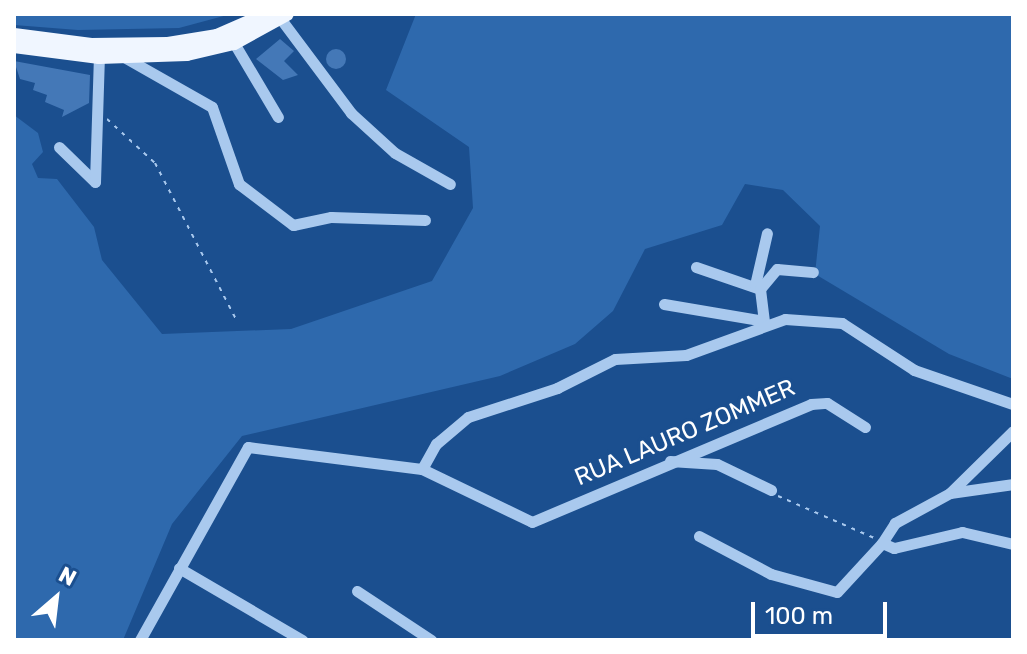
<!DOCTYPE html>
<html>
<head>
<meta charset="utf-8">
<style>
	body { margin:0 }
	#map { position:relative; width:1027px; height:654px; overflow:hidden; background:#1b4f8f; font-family:Rubik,sans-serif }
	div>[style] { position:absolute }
	.green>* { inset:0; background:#2e69ad }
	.building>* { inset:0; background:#4478b7 }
	.round { border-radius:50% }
	.path>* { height:2px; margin-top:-1px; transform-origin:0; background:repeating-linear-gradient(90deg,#a9c9ee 0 4px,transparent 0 10px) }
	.minor>* { height:11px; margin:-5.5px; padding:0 5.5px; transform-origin:5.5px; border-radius:5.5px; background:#a9c9ee }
	.major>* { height:14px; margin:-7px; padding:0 7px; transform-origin:7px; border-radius:7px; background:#f0f6ff }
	span { translate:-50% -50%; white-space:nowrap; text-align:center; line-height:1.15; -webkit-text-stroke:6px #1b4f8f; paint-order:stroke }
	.street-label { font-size:24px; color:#fff }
	.frame { position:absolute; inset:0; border:16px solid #fff; pointer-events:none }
	.north { position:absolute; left:16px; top:558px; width:80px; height:80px; -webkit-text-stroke:6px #1b4f8f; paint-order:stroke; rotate:28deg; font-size:22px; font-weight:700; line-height:32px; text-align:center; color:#fff }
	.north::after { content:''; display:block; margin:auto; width:28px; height:36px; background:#fff; clip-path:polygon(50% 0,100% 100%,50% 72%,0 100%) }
	.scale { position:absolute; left:751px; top:602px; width:136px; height:36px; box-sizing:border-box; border:4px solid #fff; border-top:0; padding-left:10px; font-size:24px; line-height:28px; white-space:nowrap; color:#fff; -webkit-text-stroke:6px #1b4f8f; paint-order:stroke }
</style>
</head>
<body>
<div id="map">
	<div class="green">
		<i style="clip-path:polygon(14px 14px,231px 14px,179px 28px,78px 30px,14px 25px)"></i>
		<i style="clip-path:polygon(416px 14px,1013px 14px,1013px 379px,949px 354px,815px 274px,820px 226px,783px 190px,745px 184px,722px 225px,645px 249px,613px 311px,575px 344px,500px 376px,242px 436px,172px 524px,123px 640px,14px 640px,14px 115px,38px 133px,43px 152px,32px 164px,38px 178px,57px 179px,94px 227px,102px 260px,162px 334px,291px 329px,432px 281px,473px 208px,469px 147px,386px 90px)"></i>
	</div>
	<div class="building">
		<i style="clip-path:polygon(280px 39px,294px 51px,284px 61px,298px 75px,283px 80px,256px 59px)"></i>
		<i class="round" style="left:326px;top:49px;width:20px;height:20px"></i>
		<i style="clip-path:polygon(14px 61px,90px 75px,89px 103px,62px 117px,64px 110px,45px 102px,47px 95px,33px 90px,35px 83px,20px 79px)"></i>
	</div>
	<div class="path">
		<i style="left:107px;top:119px;width:65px;rotate:42.5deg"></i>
		<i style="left:155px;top:163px;width:176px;rotate:62.6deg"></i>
		<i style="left:778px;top:496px;width:105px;rotate:23.6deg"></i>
	</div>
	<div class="minor">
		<i style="left:280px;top:18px;width:119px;rotate:53.2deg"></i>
		<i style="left:351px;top:113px;width:59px;rotate:42.3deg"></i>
		<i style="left:395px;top:153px;width:63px;rotate:29.4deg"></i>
		<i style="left:234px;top:43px;width:86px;rotate:59.3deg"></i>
		<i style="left:124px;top:57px;width:101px;rotate:29.6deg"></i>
		<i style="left:212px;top:107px;width:82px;rotate:70.7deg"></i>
		<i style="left:239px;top:184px;width:68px;rotate:37.2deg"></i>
		<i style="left:293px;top:225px;width:39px;rotate:-12deg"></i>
		<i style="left:331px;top:217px;width:94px;rotate:1.8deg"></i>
		<i style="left:59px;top:147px;width:50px;rotate:44.2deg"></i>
		<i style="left:95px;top:182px;width:125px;rotate:-88.2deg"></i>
		<i style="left:696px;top:267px;width:68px;rotate:19deg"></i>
		<i style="left:760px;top:289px;width:32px;rotate:83deg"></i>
		<i style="left:755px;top:285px;width:53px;rotate:-77deg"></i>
		<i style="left:760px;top:289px;width:26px;rotate:-50deg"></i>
		<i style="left:777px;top:269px;width:36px;rotate:5deg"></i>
		<i style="left:664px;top:304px;width:101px;rotate:9.6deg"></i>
		<i style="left:1013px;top:431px;width:88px;rotate:135.5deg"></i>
		<i style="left:950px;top:493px;width:63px;rotate:151.4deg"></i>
		<i style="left:895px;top:523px;width:24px;rotate:123deg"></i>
		<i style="left:882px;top:543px;width:13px;rotate:23deg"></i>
		<i style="left:894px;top:548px;width:70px;rotate:-13.2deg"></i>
		<i style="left:962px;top:532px;width:52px;rotate:13.2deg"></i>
		<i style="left:670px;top:461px;width:47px;rotate:3.7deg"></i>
		<i style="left:717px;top:464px;width:60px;rotate:25.7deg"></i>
		<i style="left:422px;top:469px;width:29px;rotate:-61deg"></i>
		<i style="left:436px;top:444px;width:42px;rotate:-40.2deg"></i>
		<i style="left:468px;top:417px;width:94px;rotate:-18deg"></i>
		<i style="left:557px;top:388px;width:65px;rotate:-26.6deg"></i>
		<i style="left:615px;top:359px;width:71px;rotate:-3.2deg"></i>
		<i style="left:686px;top:355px;width:105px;rotate:-20deg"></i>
		<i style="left:785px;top:319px;width:57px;rotate:4deg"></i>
		<i style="left:842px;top:323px;width:86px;rotate:33.1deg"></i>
		<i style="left:914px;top:370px;width:105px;rotate:19deg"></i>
		<i style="left:950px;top:493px;width:64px;rotate:-8.1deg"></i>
		<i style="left:699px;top:536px;width:81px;rotate:27.8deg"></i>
		<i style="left:771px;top:574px;width:68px;rotate:15.3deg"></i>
		<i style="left:837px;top:592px;width:67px;rotate:-47.4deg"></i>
		<i style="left:179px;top:568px;width:143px;rotate:30.3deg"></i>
		<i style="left:357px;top:591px;width:89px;rotate:33.5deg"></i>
		<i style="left:140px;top:640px;width:221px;rotate:-60.8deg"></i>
		<i style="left:248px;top:447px;width:175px;rotate:7.2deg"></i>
		<i style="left:422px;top:469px;width:122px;rotate:25.7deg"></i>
		<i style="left:532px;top:522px;width:303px;rotate:-22.9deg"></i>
		<i style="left:811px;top:404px;width:16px;rotate:-4deg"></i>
		<i style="left:827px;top:403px;width:45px;rotate:32.3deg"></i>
	</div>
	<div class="major">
		<i style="left:14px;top:35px;width:78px;rotate:7.4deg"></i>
		<i style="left:91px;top:45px;width:77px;rotate:-0.7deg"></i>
		<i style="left:168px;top:44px;width:50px;rotate:-9.3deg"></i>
		<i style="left:217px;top:36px;width:55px;rotate:-23.7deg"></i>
		<i style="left:14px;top:46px;width:86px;rotate:7.4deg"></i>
		<i style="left:99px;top:57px;width:88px;rotate:-2deg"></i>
		<i style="left:187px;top:54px;width:48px;rotate:-13.2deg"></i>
		<i style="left:234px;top:43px;width:60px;rotate:-28.7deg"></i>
	</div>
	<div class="street-label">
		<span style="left:685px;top:433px;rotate:-23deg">RUA LAURO ZOMMER</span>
	</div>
	<div class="frame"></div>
	<div class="north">N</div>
	<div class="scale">100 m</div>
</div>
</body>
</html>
